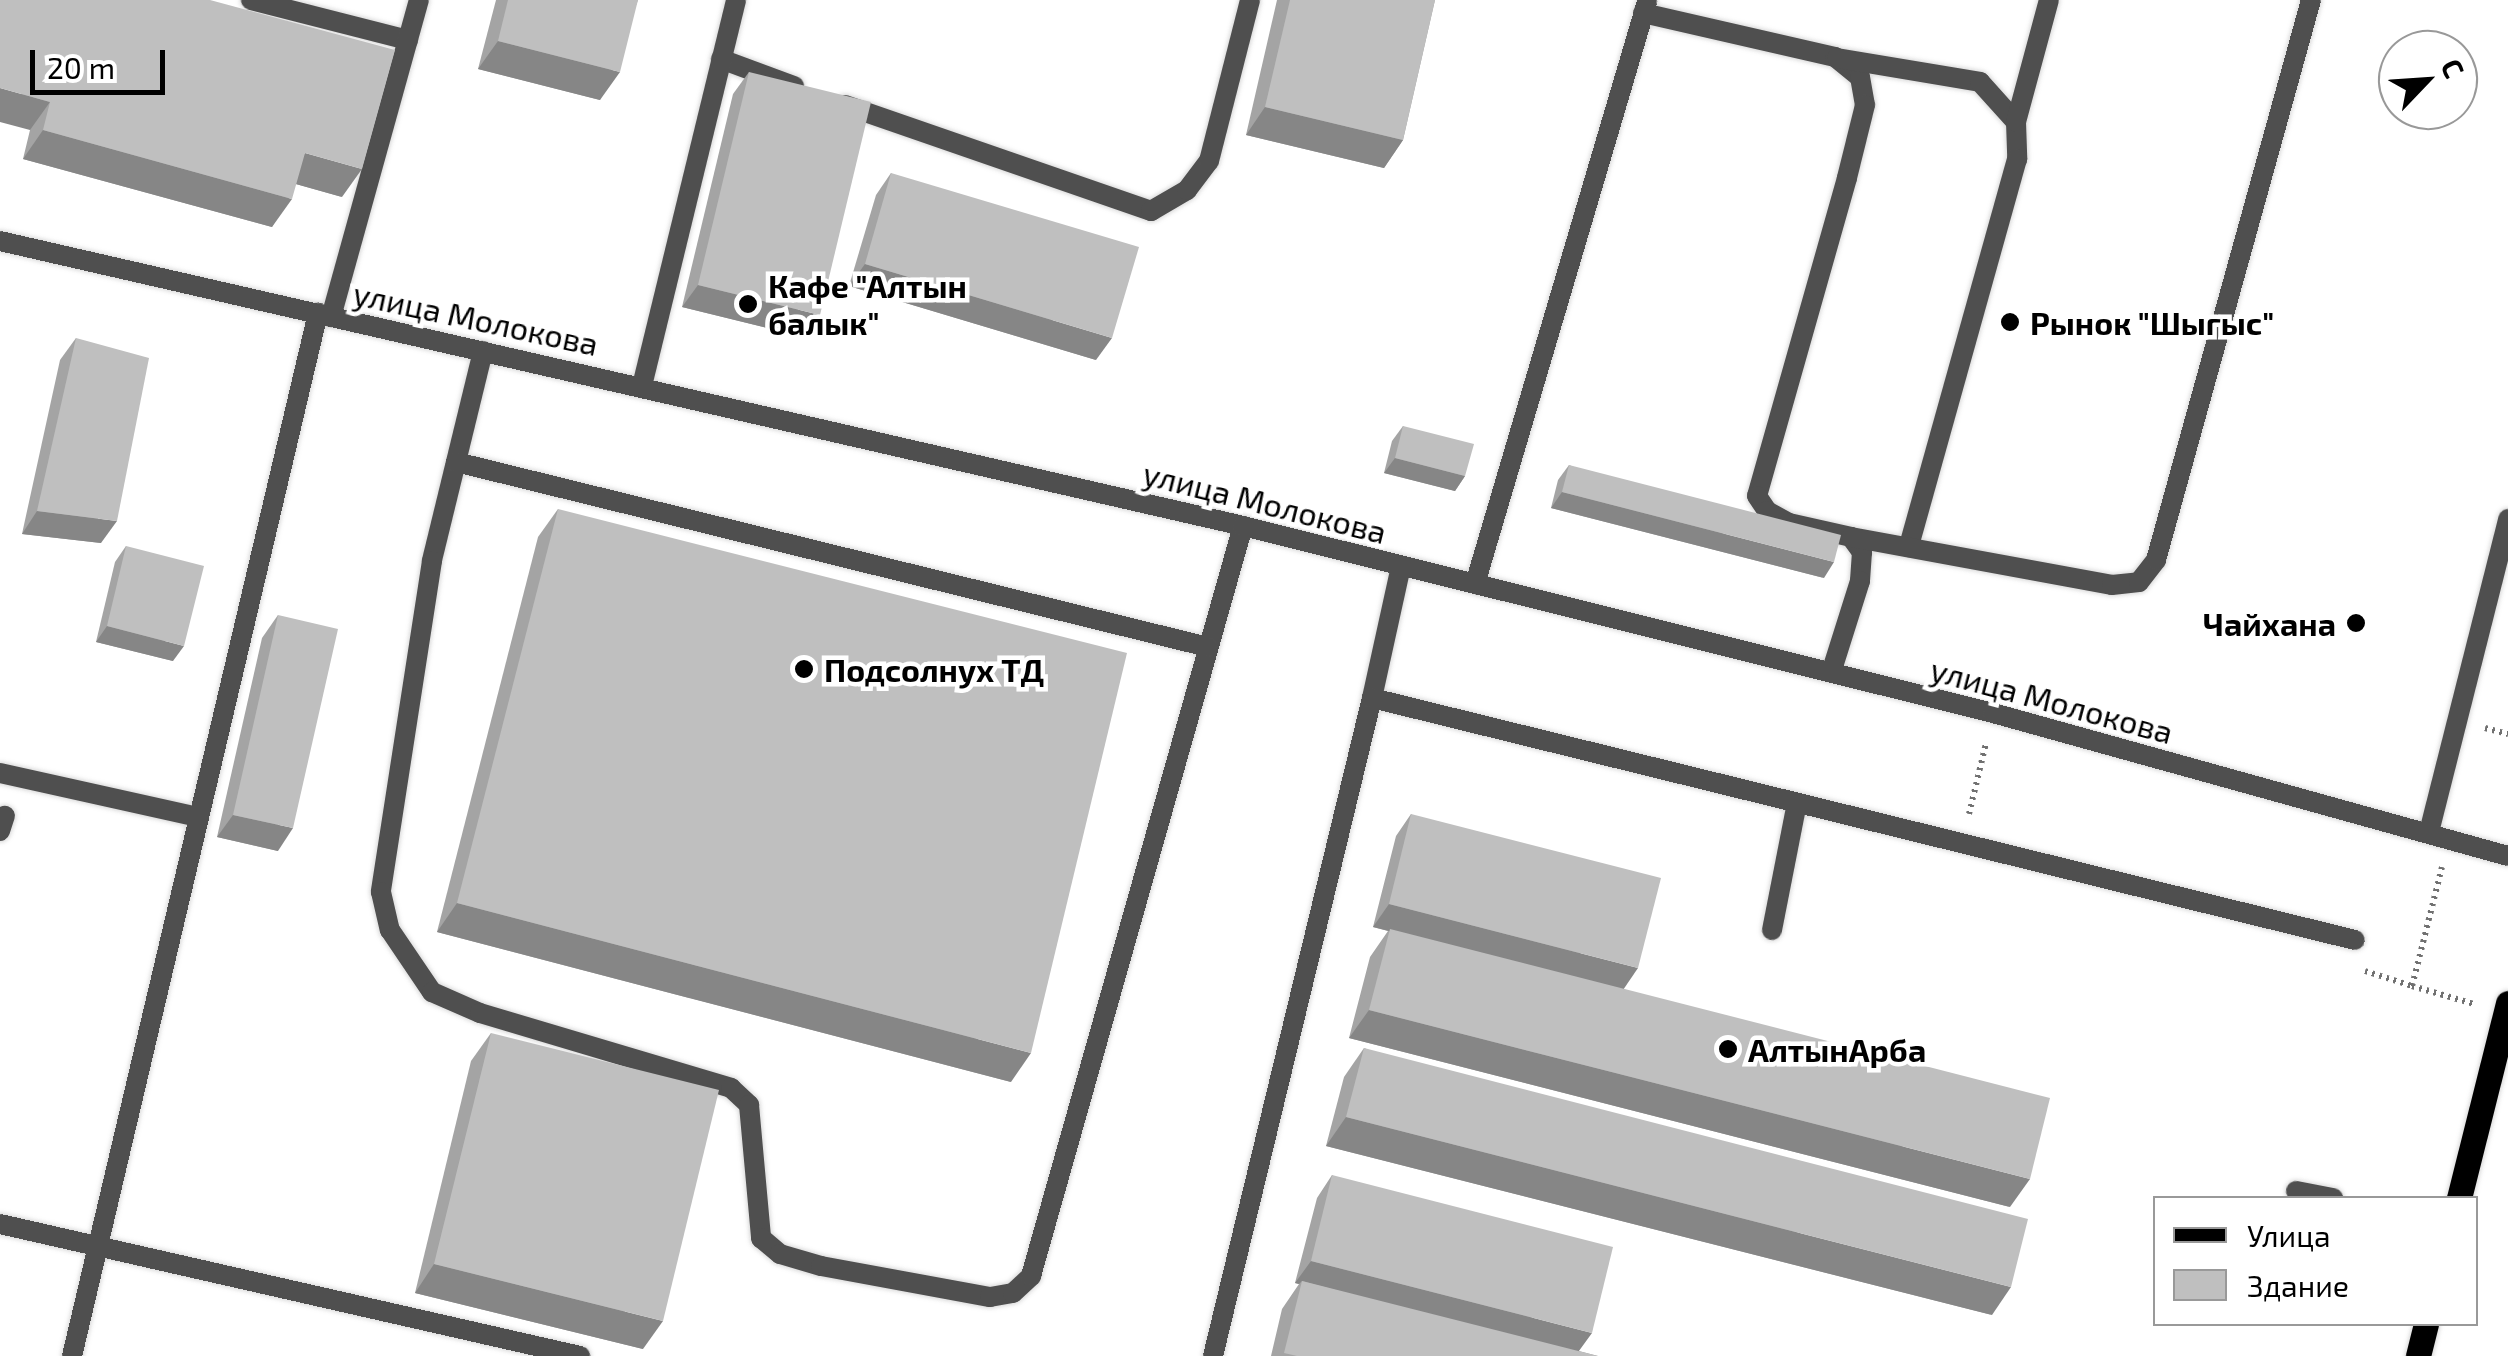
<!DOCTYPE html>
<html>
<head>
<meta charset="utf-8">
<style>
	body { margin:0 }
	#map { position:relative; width:2508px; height:1356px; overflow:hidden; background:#fff; font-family:"Exo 2",sans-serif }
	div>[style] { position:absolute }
	.path>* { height:6px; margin-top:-3px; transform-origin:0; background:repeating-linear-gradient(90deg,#717171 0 2.5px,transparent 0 7.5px) }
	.roads { filter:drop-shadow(0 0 2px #dbdbdb) drop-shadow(0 0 2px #dbdbdb) }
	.service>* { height:20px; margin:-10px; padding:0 10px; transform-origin:10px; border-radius:10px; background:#4f4f4f }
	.tertiary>* { height:20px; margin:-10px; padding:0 10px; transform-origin:10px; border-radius:10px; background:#4f4f4f }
	.primary>* { height:25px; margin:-12.5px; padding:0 12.5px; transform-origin:12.5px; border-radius:12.5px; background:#000 }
	.wall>* { inset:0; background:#a4a4a4 }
	.shaded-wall>* { inset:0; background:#868686 }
	.building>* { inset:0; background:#bfbfbf }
	.dots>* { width:28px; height:28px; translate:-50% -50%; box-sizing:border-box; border:5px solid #fff; border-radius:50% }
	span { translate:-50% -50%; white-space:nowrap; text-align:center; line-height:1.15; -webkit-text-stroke:9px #fff; paint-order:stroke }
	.poi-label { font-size:32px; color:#000; font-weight:700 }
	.left { translate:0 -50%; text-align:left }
	.right { translate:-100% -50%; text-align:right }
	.street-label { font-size:32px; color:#000 }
	.legend { position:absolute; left:2153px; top:1196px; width:325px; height:130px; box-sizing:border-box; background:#fff; border:2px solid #999; margin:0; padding:12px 18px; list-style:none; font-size:30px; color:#000 }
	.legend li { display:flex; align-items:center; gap:20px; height:50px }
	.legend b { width:50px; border:2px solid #999 }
	.north { position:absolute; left:2378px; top:30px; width:100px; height:100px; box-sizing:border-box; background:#fff; border:2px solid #999; border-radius:50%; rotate:65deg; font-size:28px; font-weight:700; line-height:40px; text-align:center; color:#000 }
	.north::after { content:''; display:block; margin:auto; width:35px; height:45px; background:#000; clip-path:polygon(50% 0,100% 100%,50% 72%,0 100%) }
	.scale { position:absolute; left:30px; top:50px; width:135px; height:45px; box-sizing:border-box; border:5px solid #000; border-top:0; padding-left:12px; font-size:30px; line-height:35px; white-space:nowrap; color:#000; -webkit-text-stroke:8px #fff; paint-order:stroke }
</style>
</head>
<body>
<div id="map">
	<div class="path">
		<i style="left:2485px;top:728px;width:24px;rotate:15deg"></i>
		<i style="left:1969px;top:814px;width:73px;rotate:-76.5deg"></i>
		<i style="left:2442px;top:867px;width:123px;rotate:104.1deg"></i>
		<i style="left:2412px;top:986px;width:65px;rotate:16.2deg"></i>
		<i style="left:2365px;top:971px;width:49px;rotate:17.7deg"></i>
	</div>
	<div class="roads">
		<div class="service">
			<i style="left:251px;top:0;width:162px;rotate:14.3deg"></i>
			<i style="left:1643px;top:13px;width:197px;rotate:12.9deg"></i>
			<i style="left:1835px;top:57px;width:32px;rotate:39deg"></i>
			<i style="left:1860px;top:77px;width:28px;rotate:80deg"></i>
			<i style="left:1865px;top:105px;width:75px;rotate:103.9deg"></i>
			<i style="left:1847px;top:178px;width:330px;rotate:105.8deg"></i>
			<i style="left:1757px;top:496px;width:18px;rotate:56deg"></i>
			<i style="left:1767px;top:511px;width:25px;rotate:29deg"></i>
			<i style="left:1789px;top:523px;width:64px;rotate:12.7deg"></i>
			<i style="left:1851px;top:537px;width:19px;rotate:54deg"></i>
			<i style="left:1862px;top:552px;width:29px;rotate:94deg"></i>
			<i style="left:1860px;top:581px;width:96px;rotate:107.5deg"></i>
			<i style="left:1837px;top:58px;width:145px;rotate:9.5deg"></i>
			<i style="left:1980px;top:82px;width:54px;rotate:48deg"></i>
			<i style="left:2016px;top:122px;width:37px;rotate:88deg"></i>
			<i style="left:2017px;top:159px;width:403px;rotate:105.6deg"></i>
			<i style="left:721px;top:59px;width:78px;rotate:20.3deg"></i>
			<i style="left:845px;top:105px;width:324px;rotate:19.1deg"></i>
			<i style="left:1151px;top:211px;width:42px;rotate:-30.3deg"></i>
			<i style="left:1187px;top:190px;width:36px;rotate:-53deg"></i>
			<i style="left:1209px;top:161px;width:166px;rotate:-75.7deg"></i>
			<i style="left:2016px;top:122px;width:126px;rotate:-74.9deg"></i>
			<i style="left:331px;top:317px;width:329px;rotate:-74.5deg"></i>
			<i style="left:483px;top:351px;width:216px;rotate:103.7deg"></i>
			<i style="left:432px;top:561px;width:335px;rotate:98.8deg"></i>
			<i style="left:381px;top:892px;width:39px;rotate:77deg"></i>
			<i style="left:390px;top:930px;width:75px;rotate:55.9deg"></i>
			<i style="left:432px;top:992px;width:52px;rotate:23.6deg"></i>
			<i style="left:480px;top:1013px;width:262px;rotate:16.6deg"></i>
			<i style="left:731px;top:1088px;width:25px;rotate:43deg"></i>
			<i style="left:749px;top:1105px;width:134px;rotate:84.8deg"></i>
			<i style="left:761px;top:1238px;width:25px;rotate:40deg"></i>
			<i style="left:780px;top:1254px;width:43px;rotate:16.3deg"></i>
			<i style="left:821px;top:1266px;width:172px;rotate:10.4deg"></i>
			<i style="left:990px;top:1297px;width:23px;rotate:-10deg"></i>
			<i style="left:1013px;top:1293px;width:25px;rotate:-43deg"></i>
			<i style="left:1031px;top:1276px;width:779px;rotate:-74.22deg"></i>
			<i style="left:642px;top:386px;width:397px;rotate:-76.3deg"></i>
			<i style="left:456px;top:462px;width:774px;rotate:13.82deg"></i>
			<i style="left:1851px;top:537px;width:265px;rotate:10.4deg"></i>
			<i style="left:2112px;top:585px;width:27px;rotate:-6deg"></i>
			<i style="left:2139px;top:582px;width:28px;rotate:-52deg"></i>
			<i style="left:2156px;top:560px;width:581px;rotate:-74.53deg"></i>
			<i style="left:1475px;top:584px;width:607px;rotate:-73.54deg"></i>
			<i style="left:1372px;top:698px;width:135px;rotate:-77.6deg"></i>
			<i style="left:0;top:773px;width:204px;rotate:12.5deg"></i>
			<i style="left:0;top:831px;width:16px;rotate:-72deg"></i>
			<i style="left:2429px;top:832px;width:323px;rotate:-75.8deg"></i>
			<i style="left:1772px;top:930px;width:129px;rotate:-78.9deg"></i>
			<i style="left:2296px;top:1191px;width:38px;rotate:11deg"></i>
			<i style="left:0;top:1224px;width:595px;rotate:12.82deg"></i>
			<i style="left:72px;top:1356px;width:1072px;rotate:-76.73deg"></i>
			<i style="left:1213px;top:1356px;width:677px;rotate:-76.42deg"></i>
			<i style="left:1372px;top:698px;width:1012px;rotate:13.83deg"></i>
		</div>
		<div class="tertiary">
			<i style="left:0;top:241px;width:1275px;rotate:12.91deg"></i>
			<i style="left:1243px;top:526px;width:773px;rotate:14deg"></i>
			<i style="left:1993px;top:713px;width:534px;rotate:15.52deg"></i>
		</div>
		<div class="primary">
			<i style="left:2459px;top:1198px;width:201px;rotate:-75.9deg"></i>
			<i style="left:2418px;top:1356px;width:33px;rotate:-76deg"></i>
		</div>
	</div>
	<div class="wall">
		<i style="clip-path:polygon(0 0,342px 197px,296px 184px,272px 227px,23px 159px,30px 130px)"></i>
		<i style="clip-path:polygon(496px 0,638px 0,600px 100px,478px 69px)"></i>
		<i style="clip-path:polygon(1277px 0,1435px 0,1403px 140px,1384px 168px,1246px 135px)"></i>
		<i style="clip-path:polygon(749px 72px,804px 337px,682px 307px,733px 94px)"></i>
		<i style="clip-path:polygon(891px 173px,1096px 360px,849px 286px,876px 195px)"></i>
		<i style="clip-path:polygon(76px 338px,101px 543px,22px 534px,60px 360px)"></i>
		<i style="clip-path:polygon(1403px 426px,1465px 476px,1455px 491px,1384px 473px,1392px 441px)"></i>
		<i style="clip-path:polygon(1569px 465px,1824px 578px,1551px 508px,1558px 480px)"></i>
		<i style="clip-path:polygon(558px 509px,1011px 1082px,437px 932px,538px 537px)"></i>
		<i style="clip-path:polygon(126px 546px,173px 661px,96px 642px,115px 562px)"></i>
		<i style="clip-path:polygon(278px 615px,278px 851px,217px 837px,262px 638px)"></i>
		<i style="clip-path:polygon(1411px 814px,1624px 989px,2010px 1207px,1349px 1038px,1370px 957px,1388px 931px,1373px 927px,1396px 836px)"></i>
		<i style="clip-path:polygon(491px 1033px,643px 1349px,415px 1293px,471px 1061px)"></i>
		<i style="clip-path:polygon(1364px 1048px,1992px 1315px,1326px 1146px,1344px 1077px)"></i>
		<i style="clip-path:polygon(1332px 1175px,1579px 1351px,1598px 1356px,1271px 1356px,1282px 1309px,1299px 1284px,1295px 1283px,1317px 1198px)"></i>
	</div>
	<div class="shaded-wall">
		<i style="clip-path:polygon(498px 41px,620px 72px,600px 100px,478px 69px)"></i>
		<i style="clip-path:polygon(0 88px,50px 102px,30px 130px,0 122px)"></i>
		<i style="clip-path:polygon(1265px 107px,1403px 140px,1384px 168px,1246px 135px)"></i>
		<i style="clip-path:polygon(43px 130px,292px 199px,272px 227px,23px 159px)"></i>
		<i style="clip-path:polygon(305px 153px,362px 169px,342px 197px,285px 181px)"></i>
		<i style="clip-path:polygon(865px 264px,1112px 338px,1096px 360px,849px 286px)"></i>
		<i style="clip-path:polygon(698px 285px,820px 315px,804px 337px,682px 307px)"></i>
		<i style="clip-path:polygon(1395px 458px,1465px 476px,1455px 491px,1384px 473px)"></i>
		<i style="clip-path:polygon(1562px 492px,1834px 562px,1824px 578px,1551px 508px)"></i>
		<i style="clip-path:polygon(37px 511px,117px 521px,101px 543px,22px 534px)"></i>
		<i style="clip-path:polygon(107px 626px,184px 646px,173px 661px,96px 642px)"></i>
		<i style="clip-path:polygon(233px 815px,293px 828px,278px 851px,217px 837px)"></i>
		<i style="clip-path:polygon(457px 903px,1031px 1053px,1011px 1082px,437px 932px)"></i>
		<i style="clip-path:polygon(1389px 904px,1638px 968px,1623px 990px,1373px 927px)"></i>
		<i style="clip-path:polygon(1369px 1010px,2030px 1179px,2010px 1207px,1349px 1038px)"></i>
		<i style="clip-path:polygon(1346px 1117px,2011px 1287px,1992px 1315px,1326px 1146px)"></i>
		<i style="clip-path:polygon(1311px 1261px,1592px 1333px,1576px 1355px,1302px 1281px,1299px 1284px,1295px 1283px)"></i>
		<i style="clip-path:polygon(434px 1264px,663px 1321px,643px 1349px,415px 1293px)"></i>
	</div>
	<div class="building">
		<i style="clip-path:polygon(0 0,210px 0,395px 50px,362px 169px,305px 153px,292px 199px,43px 130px,50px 102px,0 88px)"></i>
		<i style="clip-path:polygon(508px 0,638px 0,620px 72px,498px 41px)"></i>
		<i style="clip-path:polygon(1290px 0,1435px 0,1403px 140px,1265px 107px)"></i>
		<i style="clip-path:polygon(749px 72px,871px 102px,820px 315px,698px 285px)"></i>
		<i style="clip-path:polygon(891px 173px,1139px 247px,1112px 338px,865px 264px)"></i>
		<i style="clip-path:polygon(76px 338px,149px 358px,117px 521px,37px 511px)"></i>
		<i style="clip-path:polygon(1403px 426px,1474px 444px,1465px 476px,1395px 458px)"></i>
		<i style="clip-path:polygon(1569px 465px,1841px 535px,1834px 562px,1562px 492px)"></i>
		<i style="clip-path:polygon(558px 509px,1127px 653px,1031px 1053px,457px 903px)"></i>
		<i style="clip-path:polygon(126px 546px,204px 566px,184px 646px,107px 626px)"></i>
		<i style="clip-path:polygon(278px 615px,338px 629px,293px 828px,233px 815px)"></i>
		<i style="clip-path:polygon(1411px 814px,1661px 878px,1638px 968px,1389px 904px)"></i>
		<i style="clip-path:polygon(1390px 929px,2050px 1098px,2030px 1179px,1369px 1010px)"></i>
		<i style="clip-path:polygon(491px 1033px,719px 1090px,663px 1321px,434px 1264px)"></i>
		<i style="clip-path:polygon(1364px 1048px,2028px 1219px,2011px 1287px,1346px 1117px)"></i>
		<i style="clip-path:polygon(1332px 1175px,1613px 1247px,1592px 1333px,1311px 1261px)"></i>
		<i style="clip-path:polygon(1302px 1281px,1598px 1356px,1297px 1356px,1284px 1353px)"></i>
	</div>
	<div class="dots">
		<i style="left:748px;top:304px;background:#000"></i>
		<i style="left:2010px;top:322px;background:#000"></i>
		<i style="left:2356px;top:623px;background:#000"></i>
		<i style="left:804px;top:669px;background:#000"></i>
		<i style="left:1728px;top:1049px;background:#000"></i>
	</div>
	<div class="poi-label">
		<span class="left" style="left:768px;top:304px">Кафе "Алтын<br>балык"</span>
		<span class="left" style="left:2030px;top:322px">Рынок "Шыгыс"</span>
		<span class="right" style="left:2336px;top:623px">Чайхана</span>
		<span class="left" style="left:824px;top:669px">Подсолнух ТД</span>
		<span class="left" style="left:1748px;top:1049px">АлтынАрба</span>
	</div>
	<div class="street-label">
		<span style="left:476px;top:318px;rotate:12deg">улица Молокова</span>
		<span style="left:1265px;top:502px;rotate:14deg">улица Молокова</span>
		<span style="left:2052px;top:700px;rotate:15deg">улица Молокова</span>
	</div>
	<ul class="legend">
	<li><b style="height:12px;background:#000"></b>Улица</li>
	<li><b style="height:28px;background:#bfbfbf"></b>Здание</li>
	</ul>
	<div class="north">С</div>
	<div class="scale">20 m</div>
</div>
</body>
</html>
